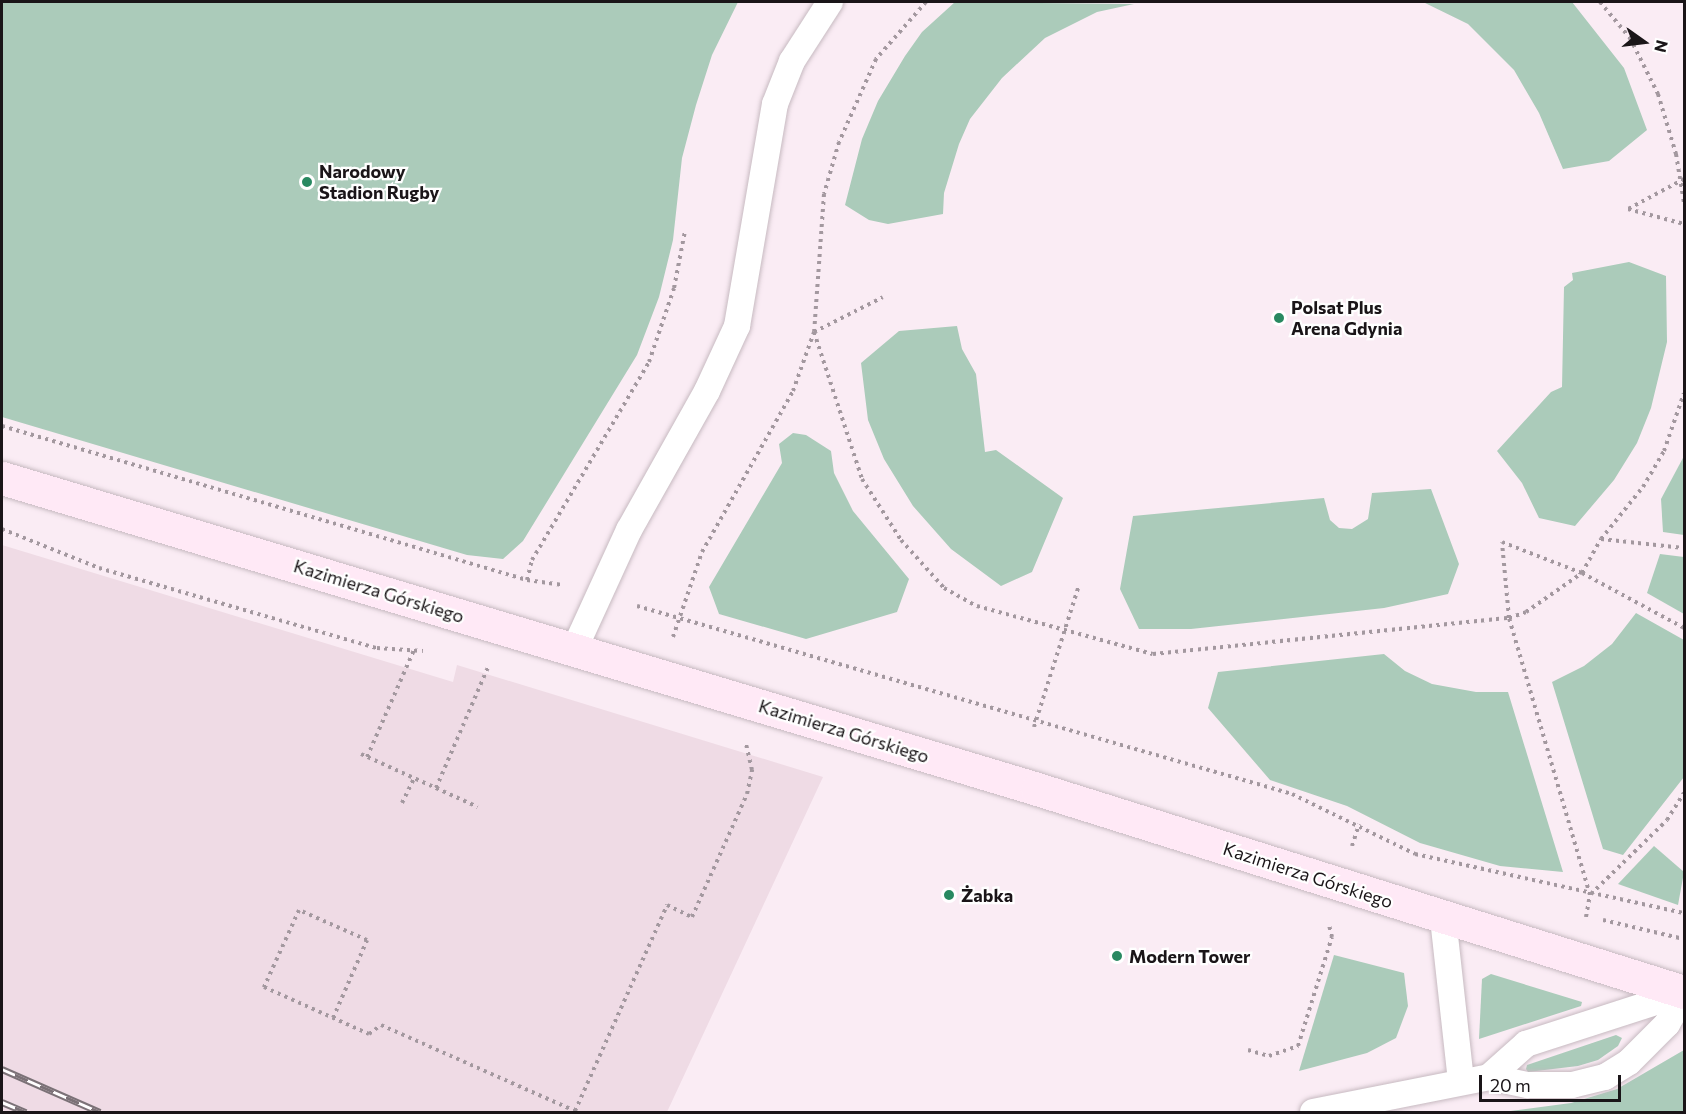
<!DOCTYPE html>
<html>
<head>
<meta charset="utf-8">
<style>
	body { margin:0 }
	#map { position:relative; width:1686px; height:1114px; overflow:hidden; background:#faecf4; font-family:Commissioner,sans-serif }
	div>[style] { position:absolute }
	.built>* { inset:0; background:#efdbe5 }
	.green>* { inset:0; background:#abcbba }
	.path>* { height:4px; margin-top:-2px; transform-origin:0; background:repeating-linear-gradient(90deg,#a3989f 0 3px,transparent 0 7.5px) }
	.roads { filter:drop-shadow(0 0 2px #c7bac1) drop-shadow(0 0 2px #c7bac1) }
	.lane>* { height:26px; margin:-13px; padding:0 13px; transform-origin:13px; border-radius:13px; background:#fff }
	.secondary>* { height:33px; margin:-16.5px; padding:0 16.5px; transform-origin:16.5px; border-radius:16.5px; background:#ffe9f6 }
	.rail>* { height:7px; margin-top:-3.5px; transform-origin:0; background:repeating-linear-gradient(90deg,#fff 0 14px,#7b7277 0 28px); box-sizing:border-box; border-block:2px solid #7b7277 }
	.dots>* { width:16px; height:16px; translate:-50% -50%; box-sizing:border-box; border:3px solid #fff; border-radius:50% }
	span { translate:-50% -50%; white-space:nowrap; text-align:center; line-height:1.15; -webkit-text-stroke:4.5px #fff; paint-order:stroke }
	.poi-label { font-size:18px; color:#1a1518; font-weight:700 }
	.left { translate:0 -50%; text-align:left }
	.street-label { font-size:18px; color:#1a1518 }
	.frame { position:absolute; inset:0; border:3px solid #1a1518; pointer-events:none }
	.north { position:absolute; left:1614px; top:12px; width:60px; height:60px; -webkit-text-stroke:4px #fff; paint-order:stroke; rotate:104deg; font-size:16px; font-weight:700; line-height:24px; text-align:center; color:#1a1518 }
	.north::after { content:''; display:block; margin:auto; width:21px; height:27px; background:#1a1518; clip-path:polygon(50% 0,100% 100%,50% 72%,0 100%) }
	.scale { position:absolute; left:1479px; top:1075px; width:142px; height:27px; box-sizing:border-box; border:3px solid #1a1518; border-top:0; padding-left:8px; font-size:18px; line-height:21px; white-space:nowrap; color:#1a1518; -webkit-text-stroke:4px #fff; paint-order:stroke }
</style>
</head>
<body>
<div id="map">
	<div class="built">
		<i style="clip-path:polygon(2px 545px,453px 682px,457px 665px,823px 777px,667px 1112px,2px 1112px)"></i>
	</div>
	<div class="green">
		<i style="clip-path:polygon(2px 2px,738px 2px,712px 55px,696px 105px,682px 158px,673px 240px,659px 297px,637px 355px,523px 541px,503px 559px,467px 555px,2px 417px)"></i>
		<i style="clip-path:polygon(955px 2px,1134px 4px,1097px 12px,1045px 38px,1002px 78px,970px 119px,959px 144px,944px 193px,943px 214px,888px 224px,869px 220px,845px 205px,862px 139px,878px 101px,905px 56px,922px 32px)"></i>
		<i style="clip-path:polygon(1423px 2px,1572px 2px,1624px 68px,1647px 130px,1609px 161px,1563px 169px,1539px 113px,1514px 70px,1468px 24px)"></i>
		<i style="clip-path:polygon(1629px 262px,1666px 276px,1667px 342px,1651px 408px,1637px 443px,1614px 480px,1575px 526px,1539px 518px,1522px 483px,1497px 451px,1551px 392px,1562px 387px,1564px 287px,1573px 280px,1572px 273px)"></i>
		<i style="clip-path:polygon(957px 326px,962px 349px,976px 374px,985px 452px,996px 450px,1063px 498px,1032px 572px,1001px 586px,951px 549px,913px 506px,884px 459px,868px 420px,861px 363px,899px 331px)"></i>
		<i style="clip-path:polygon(793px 433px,806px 435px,831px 451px,834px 473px,853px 511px,909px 579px,897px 612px,806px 639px,719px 614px,709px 587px,782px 463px,779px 444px)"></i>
		<i style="clip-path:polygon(1684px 456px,1684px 535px,1663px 532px,1661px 499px)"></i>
		<i style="clip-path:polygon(1431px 489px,1459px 564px,1448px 594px,1384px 608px,1191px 629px,1139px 629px,1120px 589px,1133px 516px,1324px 498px,1330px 520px,1339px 528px,1352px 529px,1368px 519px,1372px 493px)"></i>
		<i style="clip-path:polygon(1660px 554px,1684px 557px,1684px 614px,1647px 593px)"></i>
		<i style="clip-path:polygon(1636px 613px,1684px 640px,1684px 777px,1623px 855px,1603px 849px,1552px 682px,1584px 666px,1612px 644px)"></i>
		<i style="clip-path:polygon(1384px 654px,1405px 671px,1432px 684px,1476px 692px,1508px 692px,1563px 872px,1500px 866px,1420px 843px,1347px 806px,1270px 780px,1208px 708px,1218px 672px)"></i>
		<i style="clip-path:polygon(1654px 846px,1684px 872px,1678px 905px,1618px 884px)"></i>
		<i style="clip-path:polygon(1334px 955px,1404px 973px,1408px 1006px,1396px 1038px,1367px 1053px,1299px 1071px)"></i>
		<i style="clip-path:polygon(1491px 974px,1582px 1002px,1581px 1006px,1479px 1039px,1482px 979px)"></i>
		<i style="clip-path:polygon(1616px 1035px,1622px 1038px,1618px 1046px,1598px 1060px,1578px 1066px,1528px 1072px,1526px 1069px,1527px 1065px)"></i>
		<i style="clip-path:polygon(1684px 1050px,1684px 1112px,1503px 1112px,1571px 1103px,1617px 1089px)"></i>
	</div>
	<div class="path">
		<i style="left:926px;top:2px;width:76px;rotate:131.3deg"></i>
		<i style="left:876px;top:59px;width:91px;rotate:114deg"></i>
		<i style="left:839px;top:142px;width:54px;rotate:106.1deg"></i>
		<i style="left:824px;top:194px;width:138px;rotate:94.1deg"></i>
		<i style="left:814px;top:332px;width:155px;rotate:71.9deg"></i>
		<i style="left:862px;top:479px;width:72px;rotate:57.4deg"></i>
		<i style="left:901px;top:540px;width:64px;rotate:48.1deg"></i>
		<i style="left:944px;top:588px;width:38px;rotate:29deg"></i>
		<i style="left:977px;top:606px;width:182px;rotate:15.3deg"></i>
		<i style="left:1153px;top:654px;width:358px;rotate:-5.8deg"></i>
		<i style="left:1509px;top:618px;width:18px;rotate:-19deg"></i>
		<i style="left:1526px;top:612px;width:68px;rotate:-34.9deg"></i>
		<i style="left:1582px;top:573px;width:39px;rotate:-61deg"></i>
		<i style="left:1601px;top:539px;width:67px;rotate:-51.1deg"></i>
		<i style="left:1643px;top:487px;width:42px;rotate:-59.7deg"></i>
		<i style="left:1664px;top:451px;width:61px;rotate:-71deg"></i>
		<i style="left:1600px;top:2px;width:47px;rotate:50.2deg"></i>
		<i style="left:1630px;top:38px;width:63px;rotate:63.4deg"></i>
		<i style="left:1658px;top:94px;width:63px;rotate:73.3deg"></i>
		<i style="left:1676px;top:154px;width:50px;rotate:80.7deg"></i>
		<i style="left:1684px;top:179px;width:64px;rotate:151.8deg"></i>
		<i style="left:1628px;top:209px;width:58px;rotate:15deg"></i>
		<i style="left:2px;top:426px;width:547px;rotate:16.35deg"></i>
		<i style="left:527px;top:580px;width:36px;rotate:8deg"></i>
		<i style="left:2px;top:529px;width:105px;rotate:21.9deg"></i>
		<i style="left:99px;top:568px;width:289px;rotate:16.1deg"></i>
		<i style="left:377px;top:648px;width:46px;rotate:3.7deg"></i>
		<i style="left:1601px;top:539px;width:83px;rotate:6.2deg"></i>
		<i style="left:527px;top:580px;width:21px;rotate:-76deg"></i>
		<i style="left:532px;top:560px;width:230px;rotate:-59.4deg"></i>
		<i style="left:649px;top:362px;width:78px;rotate:-71.3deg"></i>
		<i style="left:674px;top:288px;width:58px;rotate:-79.1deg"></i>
		<i style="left:637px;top:606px;width:681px;rotate:16.01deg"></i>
		<i style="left:1292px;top:794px;width:137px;rotate:26deg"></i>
		<i style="left:1415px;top:854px;width:275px;rotate:12.4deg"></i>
		<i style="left:673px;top:637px;width:90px;rotate:-71.2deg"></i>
		<i style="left:702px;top:552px;width:185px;rotate:-60.5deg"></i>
		<i style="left:793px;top:391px;width:63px;rotate:-70.4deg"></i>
		<i style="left:814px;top:332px;width:77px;rotate:-26.9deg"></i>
		<i style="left:1034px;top:727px;width:146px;rotate:-72.4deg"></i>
		<i style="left:361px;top:754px;width:128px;rotate:24.4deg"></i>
		<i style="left:367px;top:757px;width:117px;rotate:-66.3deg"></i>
		<i style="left:436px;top:788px;width:132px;rotate:-66.7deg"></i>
		<i style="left:402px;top:803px;width:28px;rotate:-64deg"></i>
		<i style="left:1352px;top:846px;width:23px;rotate:-72deg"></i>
		<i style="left:1591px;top:894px;width:106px;rotate:-44.2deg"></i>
		<i style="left:1667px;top:820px;width:32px;rotate:-58deg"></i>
		<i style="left:1586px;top:917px;width:22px;rotate:-80deg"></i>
		<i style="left:1590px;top:895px;width:289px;rotate:-106.3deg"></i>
		<i style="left:1509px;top:618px;width:76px;rotate:-95.3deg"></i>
		<i style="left:1502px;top:542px;width:86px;rotate:21.2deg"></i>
		<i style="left:1582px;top:573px;width:116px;rotate:28.3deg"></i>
		<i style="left:1603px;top:920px;width:83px;rotate:13.2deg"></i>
		<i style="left:333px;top:1018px;width:85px;rotate:-66.4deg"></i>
		<i style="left:367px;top:940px;width:74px;rotate:-156.2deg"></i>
		<i style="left:299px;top:910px;width:85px;rotate:114.4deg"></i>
		<i style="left:264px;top:987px;width:115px;rotate:24.1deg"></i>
		<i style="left:369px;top:1034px;width:15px;rotate:-37deg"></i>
		<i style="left:381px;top:1025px;width:212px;rotate:23.9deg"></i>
		<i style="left:575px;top:1111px;width:226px;rotate:-65.9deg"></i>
		<i style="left:667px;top:905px;width:28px;rotate:26deg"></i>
		<i style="left:692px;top:917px;width:135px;rotate:-65.9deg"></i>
		<i style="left:747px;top:794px;width:25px;rotate:-78deg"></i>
		<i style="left:752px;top:770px;width:26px;rotate:-103deg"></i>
		<i style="left:1248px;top:1050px;width:22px;rotate:16deg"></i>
		<i style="left:1269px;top:1056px;width:31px;rotate:-19deg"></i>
		<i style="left:1298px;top:1046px;width:114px;rotate:-72.7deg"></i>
		<i style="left:1332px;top:937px;width:12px;rotate:-104deg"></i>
	</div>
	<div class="roads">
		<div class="lane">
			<i style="left:574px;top:650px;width:132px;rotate:-65.4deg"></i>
			<i style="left:629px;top:530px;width:159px;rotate:-60.7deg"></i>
			<i style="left:707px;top:391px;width:72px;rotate:-65.2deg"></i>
			<i style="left:737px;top:326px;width:225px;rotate:-80.3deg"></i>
			<i style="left:775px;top:104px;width:46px;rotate:-68.4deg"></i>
			<i style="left:792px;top:61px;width:70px;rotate:-57.2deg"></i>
			<i style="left:1443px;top:918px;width:164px;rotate:83.7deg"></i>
			<i style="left:1489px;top:1077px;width:50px;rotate:-41.7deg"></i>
			<i style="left:1526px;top:1044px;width:166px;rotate:-17.9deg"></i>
			<i style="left:1313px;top:1112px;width:179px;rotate:-11.2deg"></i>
			<i style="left:1489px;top:1077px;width:40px;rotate:12deg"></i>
			<i style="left:1528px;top:1085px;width:44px"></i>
			<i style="left:1572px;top:1085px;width:34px;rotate:-14deg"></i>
			<i style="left:1605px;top:1077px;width:28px;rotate:-32deg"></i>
			<i style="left:1629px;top:1062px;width:54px;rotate:-45deg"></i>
			<i style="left:1667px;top:1024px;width:34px;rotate:-60deg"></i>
		</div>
		<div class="secondary">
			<i style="left:2px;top:478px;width:1081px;rotate:16.72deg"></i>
			<i style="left:1037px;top:789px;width:678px;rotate:17.42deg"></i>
		</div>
	</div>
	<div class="rail">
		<i style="left:2px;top:1069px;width:107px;rotate:23.7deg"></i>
		<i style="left:2px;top:1102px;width:26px;rotate:23deg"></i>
	</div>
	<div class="dots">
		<i style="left:307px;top:182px;background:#288961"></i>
		<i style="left:1279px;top:318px;background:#288961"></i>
		<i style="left:949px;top:895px;background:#288961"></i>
		<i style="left:1117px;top:956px;background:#288961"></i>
	</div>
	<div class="poi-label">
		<span class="left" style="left:319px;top:182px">Narodowy<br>Stadion Rugby</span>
		<span class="left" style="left:1291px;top:318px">Polsat Plus<br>Arena Gdynia</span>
		<span class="left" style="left:961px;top:895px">Żabka</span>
		<span class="left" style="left:1129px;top:956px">Modern Tower</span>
	</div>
	<div class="street-label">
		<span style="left:379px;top:591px;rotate:17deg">Kazimierza Górskiego</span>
		<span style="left:844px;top:731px;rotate:17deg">Kazimierza Górskiego</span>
		<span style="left:1308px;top:875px;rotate:18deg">Kazimierza Górskiego</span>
	</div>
	<div class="frame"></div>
	<div class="north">N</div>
	<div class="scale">20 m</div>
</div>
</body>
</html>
